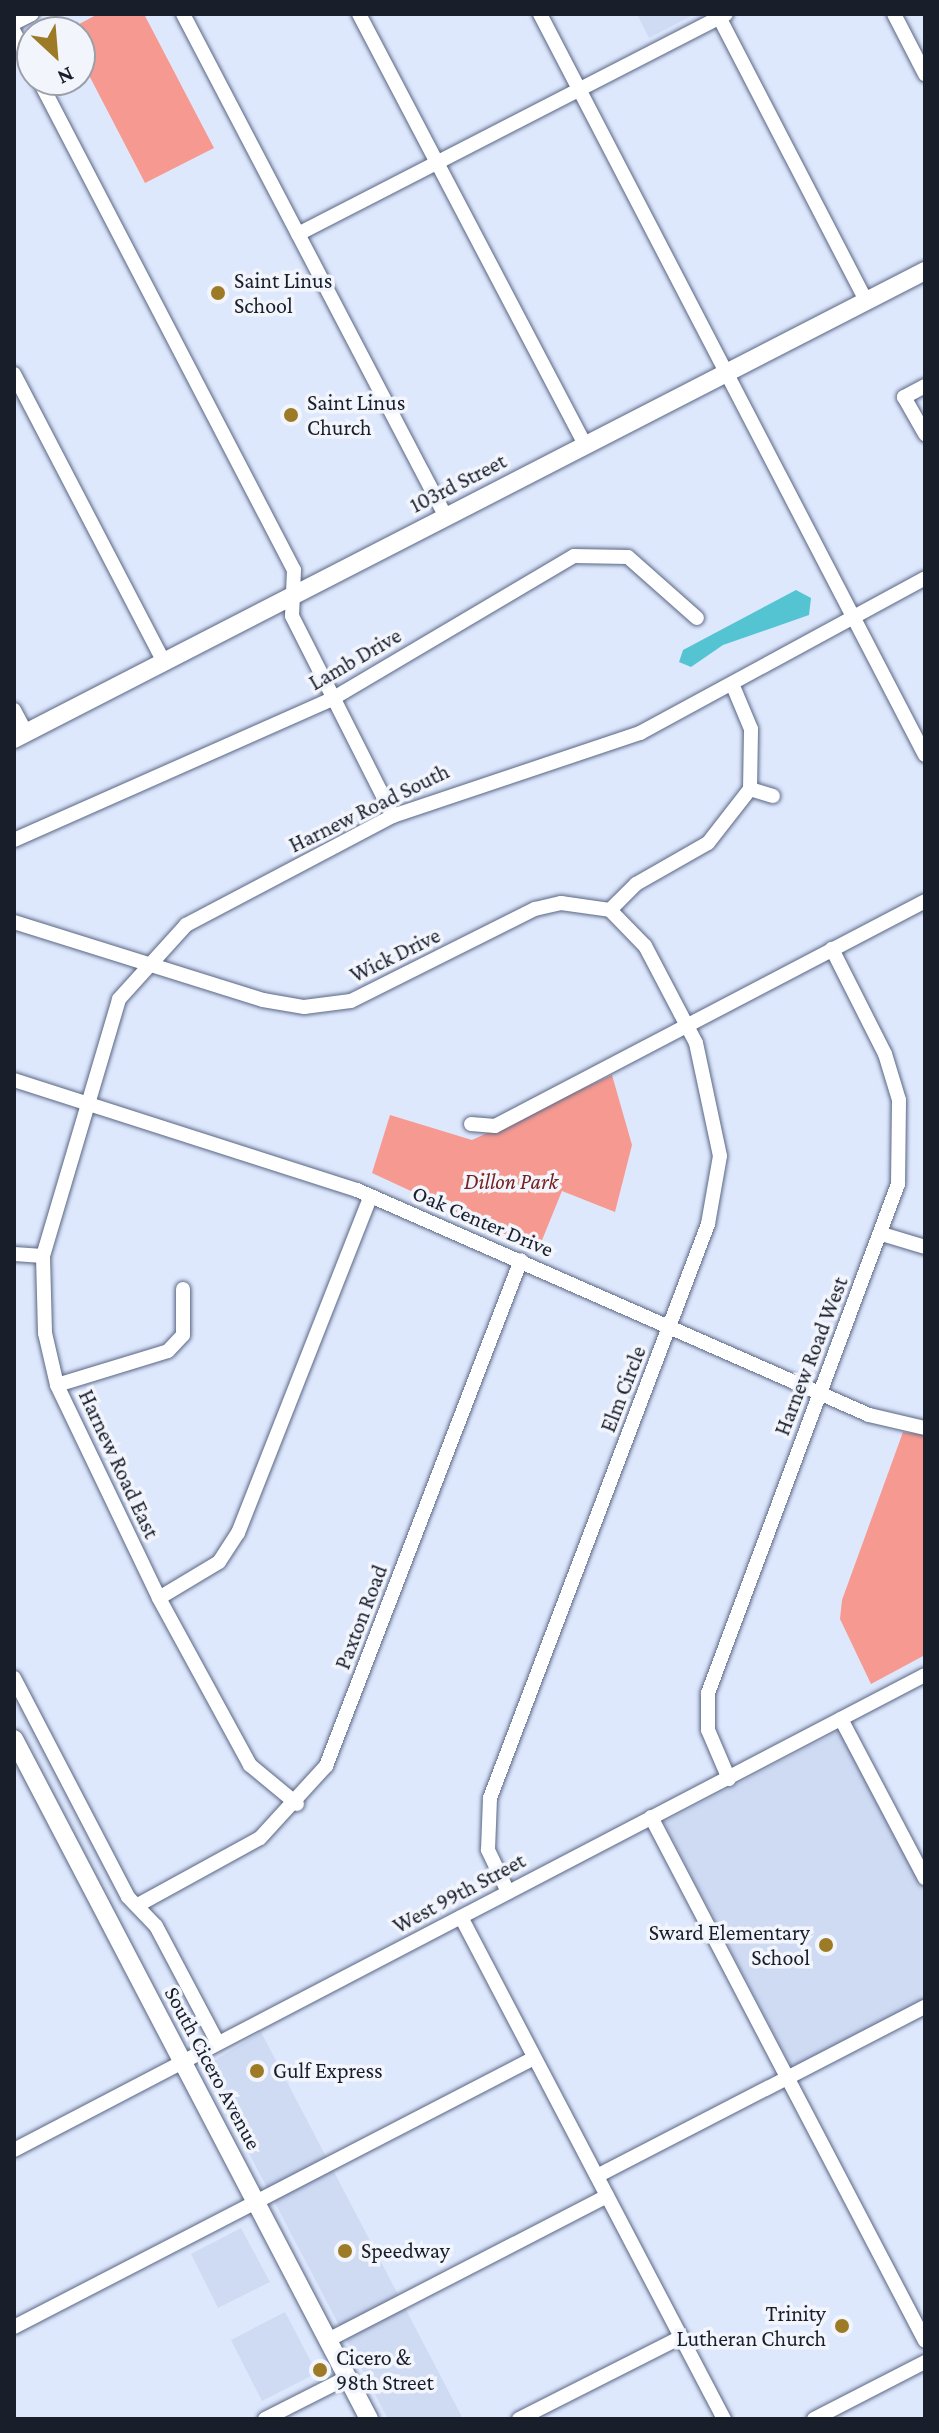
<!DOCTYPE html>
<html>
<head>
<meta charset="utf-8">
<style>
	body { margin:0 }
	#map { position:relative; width:939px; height:2433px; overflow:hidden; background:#dee8fd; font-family:"Crimson Pro",serif }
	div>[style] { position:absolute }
	.built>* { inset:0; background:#cfdaf3 }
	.green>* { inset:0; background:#f69a91 }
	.water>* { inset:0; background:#55c4d2 }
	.roads { filter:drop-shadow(0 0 2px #5a6785) drop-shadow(0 0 2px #5a6785) }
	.minor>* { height:14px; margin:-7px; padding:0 7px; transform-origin:7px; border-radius:7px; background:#fff }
	.major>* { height:18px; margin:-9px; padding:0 9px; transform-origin:9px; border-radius:9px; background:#fff }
	.dots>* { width:22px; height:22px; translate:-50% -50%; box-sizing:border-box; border:4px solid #f2f5fc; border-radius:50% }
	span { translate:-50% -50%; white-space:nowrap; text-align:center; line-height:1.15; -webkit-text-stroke:7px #f2f5fc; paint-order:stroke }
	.poi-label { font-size:22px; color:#191e2b }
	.left { translate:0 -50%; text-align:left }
	.right { translate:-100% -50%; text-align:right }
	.street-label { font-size:22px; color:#191e2b }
	.park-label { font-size:22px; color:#76211f; font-style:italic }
	.frame { position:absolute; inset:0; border:16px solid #191e2b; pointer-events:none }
	.north { position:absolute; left:16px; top:16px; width:80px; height:80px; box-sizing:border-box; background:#f2f5fc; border:2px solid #9b9fa8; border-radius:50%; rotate:154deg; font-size:22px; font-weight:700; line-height:32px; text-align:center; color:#191e2b }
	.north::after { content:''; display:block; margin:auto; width:28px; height:36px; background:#9d7b26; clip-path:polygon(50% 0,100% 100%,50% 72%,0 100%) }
</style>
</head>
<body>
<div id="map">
	<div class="built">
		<i style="clip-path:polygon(637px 14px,695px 14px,649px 38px)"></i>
		<i style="clip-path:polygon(841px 1730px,925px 1891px,925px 1999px,792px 2068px,664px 1822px)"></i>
		<i style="clip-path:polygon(261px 2032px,463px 2419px,388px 2419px,204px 2067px)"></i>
		<i style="clip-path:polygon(241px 2228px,270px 2282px,218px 2308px,191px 2254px)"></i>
		<i style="clip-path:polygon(285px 2312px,317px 2373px,262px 2401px,231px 2340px)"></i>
	</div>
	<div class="green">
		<i style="clip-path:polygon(98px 14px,144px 14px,214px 148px,145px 183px,80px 58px,80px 32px,66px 31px)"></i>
		<i style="clip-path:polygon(612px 1075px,632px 1145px,615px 1212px,562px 1191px,538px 1250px,372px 1173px,390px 1115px,472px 1140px)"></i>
		<i style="clip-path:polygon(903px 1432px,925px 1435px,925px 1655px,871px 1684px,840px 1619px,842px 1600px)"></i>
	</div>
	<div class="water">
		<i style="clip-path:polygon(796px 590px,811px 598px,809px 615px,723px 645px,691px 667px,679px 662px,683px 650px)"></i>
	</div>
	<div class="roads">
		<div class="minor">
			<i style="left:183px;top:14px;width:568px;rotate:62.4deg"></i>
			<i style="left:359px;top:14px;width:487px;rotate:62.3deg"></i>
			<i style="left:540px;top:14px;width:835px;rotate:62.55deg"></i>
			<i style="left:894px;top:14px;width:68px;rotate:62.7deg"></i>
			<i style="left:719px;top:17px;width:320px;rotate:62.6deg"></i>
			<i style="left:14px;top:23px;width:20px;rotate:-27deg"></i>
			<i style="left:14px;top:32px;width:39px;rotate:63deg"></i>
			<i style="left:39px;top:80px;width:552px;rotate:62.51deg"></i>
			<i style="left:294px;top:570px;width:46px;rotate:92.5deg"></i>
			<i style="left:292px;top:616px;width:224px;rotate:63.2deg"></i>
			<i style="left:298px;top:234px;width:481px;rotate:-27.2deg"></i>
			<i style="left:14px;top:374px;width:325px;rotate:62.5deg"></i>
			<i style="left:925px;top:386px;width:24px;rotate:152deg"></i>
			<i style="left:904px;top:397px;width:43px;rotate:60.4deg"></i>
			<i style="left:14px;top:710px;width:26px;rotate:62deg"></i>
			<i style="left:750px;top:789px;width:24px;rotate:17deg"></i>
			<i style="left:14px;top:840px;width:348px;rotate:-23.9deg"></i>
			<i style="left:332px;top:699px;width:281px;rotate:-30.6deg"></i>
			<i style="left:574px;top:556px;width:54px;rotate:1.1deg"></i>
			<i style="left:628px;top:557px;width:92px;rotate:41.5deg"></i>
			<i style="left:14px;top:922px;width:261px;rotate:17.4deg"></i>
			<i style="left:263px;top:1000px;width:42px;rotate:9.7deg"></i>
			<i style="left:304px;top:1007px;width:47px;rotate:-7.3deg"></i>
			<i style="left:351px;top:1001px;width:206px;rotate:-26.6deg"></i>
			<i style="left:535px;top:909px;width:27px;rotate:-13deg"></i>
			<i style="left:561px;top:903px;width:49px;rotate:8.1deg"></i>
			<i style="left:610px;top:910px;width:37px;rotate:-45deg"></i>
			<i style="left:636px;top:884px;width:83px;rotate:-29.7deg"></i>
			<i style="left:708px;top:843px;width:68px;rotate:-52.1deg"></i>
			<i style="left:750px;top:789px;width:60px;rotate:-89deg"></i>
			<i style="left:751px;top:729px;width:47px;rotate:-112.7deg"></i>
			<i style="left:14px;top:1080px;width:360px;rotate:17.8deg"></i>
			<i style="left:357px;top:1190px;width:559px;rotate:23.72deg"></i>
			<i style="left:869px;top:1415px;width:57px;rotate:13.1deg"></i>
			<i style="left:471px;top:1124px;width:24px;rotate:5deg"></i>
			<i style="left:495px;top:1126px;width:485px;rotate:-27.6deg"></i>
			<i style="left:882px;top:1234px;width:45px;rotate:16.8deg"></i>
			<i style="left:14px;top:1254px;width:29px;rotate:4deg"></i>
			<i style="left:57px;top:1385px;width:116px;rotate:-17deg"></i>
			<i style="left:168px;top:1351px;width:22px;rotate:-47deg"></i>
			<i style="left:183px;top:1335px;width:46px;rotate:-90deg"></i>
			<i style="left:159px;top:1598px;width:70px;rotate:-31deg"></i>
			<i style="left:219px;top:1562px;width:35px;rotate:-57deg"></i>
			<i style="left:238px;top:1533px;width:362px;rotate:-68.5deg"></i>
			<i style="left:14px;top:1678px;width:247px;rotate:62.5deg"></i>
			<i style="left:128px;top:1897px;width:40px;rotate:46deg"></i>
			<i style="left:156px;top:1926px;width:132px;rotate:62.1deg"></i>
			<i style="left:841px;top:1719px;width:180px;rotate:62.2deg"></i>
			<i style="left:729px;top:1779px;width:53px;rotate:-113.2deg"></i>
			<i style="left:708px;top:1730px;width:37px;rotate:-90deg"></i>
			<i style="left:708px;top:1693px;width:543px;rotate:-69.53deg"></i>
			<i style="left:898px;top:1184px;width:84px;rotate:-89.3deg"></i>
			<i style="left:899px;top:1100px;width:48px;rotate:-106.9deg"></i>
			<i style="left:885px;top:1054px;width:118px;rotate:-116.8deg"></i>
			<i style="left:297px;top:1804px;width:61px;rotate:-140.3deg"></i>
			<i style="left:250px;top:1765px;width:190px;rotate:-118.6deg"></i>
			<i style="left:159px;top:1598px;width:236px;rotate:-115.6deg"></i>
			<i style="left:57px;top:1385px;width:53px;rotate:-103deg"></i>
			<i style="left:45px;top:1333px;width:77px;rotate:-91.5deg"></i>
			<i style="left:43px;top:1256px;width:268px;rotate:-73.5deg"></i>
			<i style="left:119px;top:999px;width:100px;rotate:-47.8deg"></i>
			<i style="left:186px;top:925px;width:234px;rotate:-27.8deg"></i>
			<i style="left:393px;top:816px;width:261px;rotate:-18.6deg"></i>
			<i style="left:640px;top:733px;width:324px;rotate:-28.5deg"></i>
			<i style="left:651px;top:1817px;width:591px;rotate:62.39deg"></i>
			<i style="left:508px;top:1892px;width:47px;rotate:-115.5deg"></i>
			<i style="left:488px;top:1850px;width:52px;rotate:-87.8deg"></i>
			<i style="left:490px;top:1798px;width:614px;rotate:-69.2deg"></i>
			<i style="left:708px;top:1224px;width:69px;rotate:-80deg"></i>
			<i style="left:720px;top:1156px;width:116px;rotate:-102deg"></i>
			<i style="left:696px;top:1043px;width:110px;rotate:-117.7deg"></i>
			<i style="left:645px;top:946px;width:50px;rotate:-134.2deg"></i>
			<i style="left:138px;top:1905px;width:139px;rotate:-28.8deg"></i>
			<i style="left:260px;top:1838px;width:98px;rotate:-47.5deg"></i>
			<i style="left:326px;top:1766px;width:542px;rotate:-68.92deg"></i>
			<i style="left:461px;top:1917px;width:567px;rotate:62.35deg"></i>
			<i style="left:14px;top:2150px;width:1027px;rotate:-27.54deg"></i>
			<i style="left:597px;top:2176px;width:369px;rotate:-27.3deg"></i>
			<i style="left:14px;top:2327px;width:585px;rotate:-27.35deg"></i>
			<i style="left:328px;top:2340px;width:314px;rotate:-27.3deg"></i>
			<i style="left:265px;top:2419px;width:93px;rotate:-26.8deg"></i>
			<i style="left:519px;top:2419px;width:182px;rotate:-26.8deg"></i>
			<i style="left:814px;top:2419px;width:125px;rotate:-27.2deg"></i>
		</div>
		<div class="major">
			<i style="left:14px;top:739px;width:1024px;rotate:-27.19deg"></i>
			<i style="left:14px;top:1739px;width:767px;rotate:62.43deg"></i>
		</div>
	</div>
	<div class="dots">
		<i style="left:218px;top:293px;background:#9d7b26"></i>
		<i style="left:291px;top:415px;background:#9d7b26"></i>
		<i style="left:826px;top:1945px;background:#9d7b26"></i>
		<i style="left:257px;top:2071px;background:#9d7b26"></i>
		<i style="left:345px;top:2251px;background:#9d7b26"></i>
		<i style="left:842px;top:2326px;background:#9d7b26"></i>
		<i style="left:320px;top:2370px;background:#9d7b26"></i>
	</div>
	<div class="poi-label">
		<span class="left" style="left:234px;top:293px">Saint Linus<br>School</span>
		<span class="left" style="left:307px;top:415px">Saint Linus<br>Church</span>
		<span class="right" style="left:810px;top:1945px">Sward Elementary<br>School</span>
		<span class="left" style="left:273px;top:2071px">Gulf Express</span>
		<span class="left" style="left:361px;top:2251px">Speedway</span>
		<span class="right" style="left:826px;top:2326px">Trinity<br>Lutheran Church</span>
		<span class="left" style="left:336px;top:2370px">Cicero &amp;<br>98th Street</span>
	</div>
	<div class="street-label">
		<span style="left:458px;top:483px;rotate:-27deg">103rd Street</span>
		<span style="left:355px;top:659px;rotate:-30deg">Lamb Drive</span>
		<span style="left:369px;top:808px;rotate:-26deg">Harnew Road South</span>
		<span style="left:395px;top:955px;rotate:-26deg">Wick Drive</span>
		<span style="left:483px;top:1221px;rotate:23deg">Oak Center Drive</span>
		<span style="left:811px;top:1356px;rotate:-69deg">Harnew Road West</span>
		<span style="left:623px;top:1389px;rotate:-69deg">Elm Circle</span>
		<span style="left:119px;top:1464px;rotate:65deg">Harnew Road East</span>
		<span style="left:361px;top:1617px;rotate:-69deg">Paxton Road</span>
		<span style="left:459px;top:1893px;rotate:-28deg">West 99th Street</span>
		<span style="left:213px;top:2068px;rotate:62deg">South Cicero Avenue</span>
	</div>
	<div class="park-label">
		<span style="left:511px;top:1182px">Dillon Park</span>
	</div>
	<div class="frame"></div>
	<div class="north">N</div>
</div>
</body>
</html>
